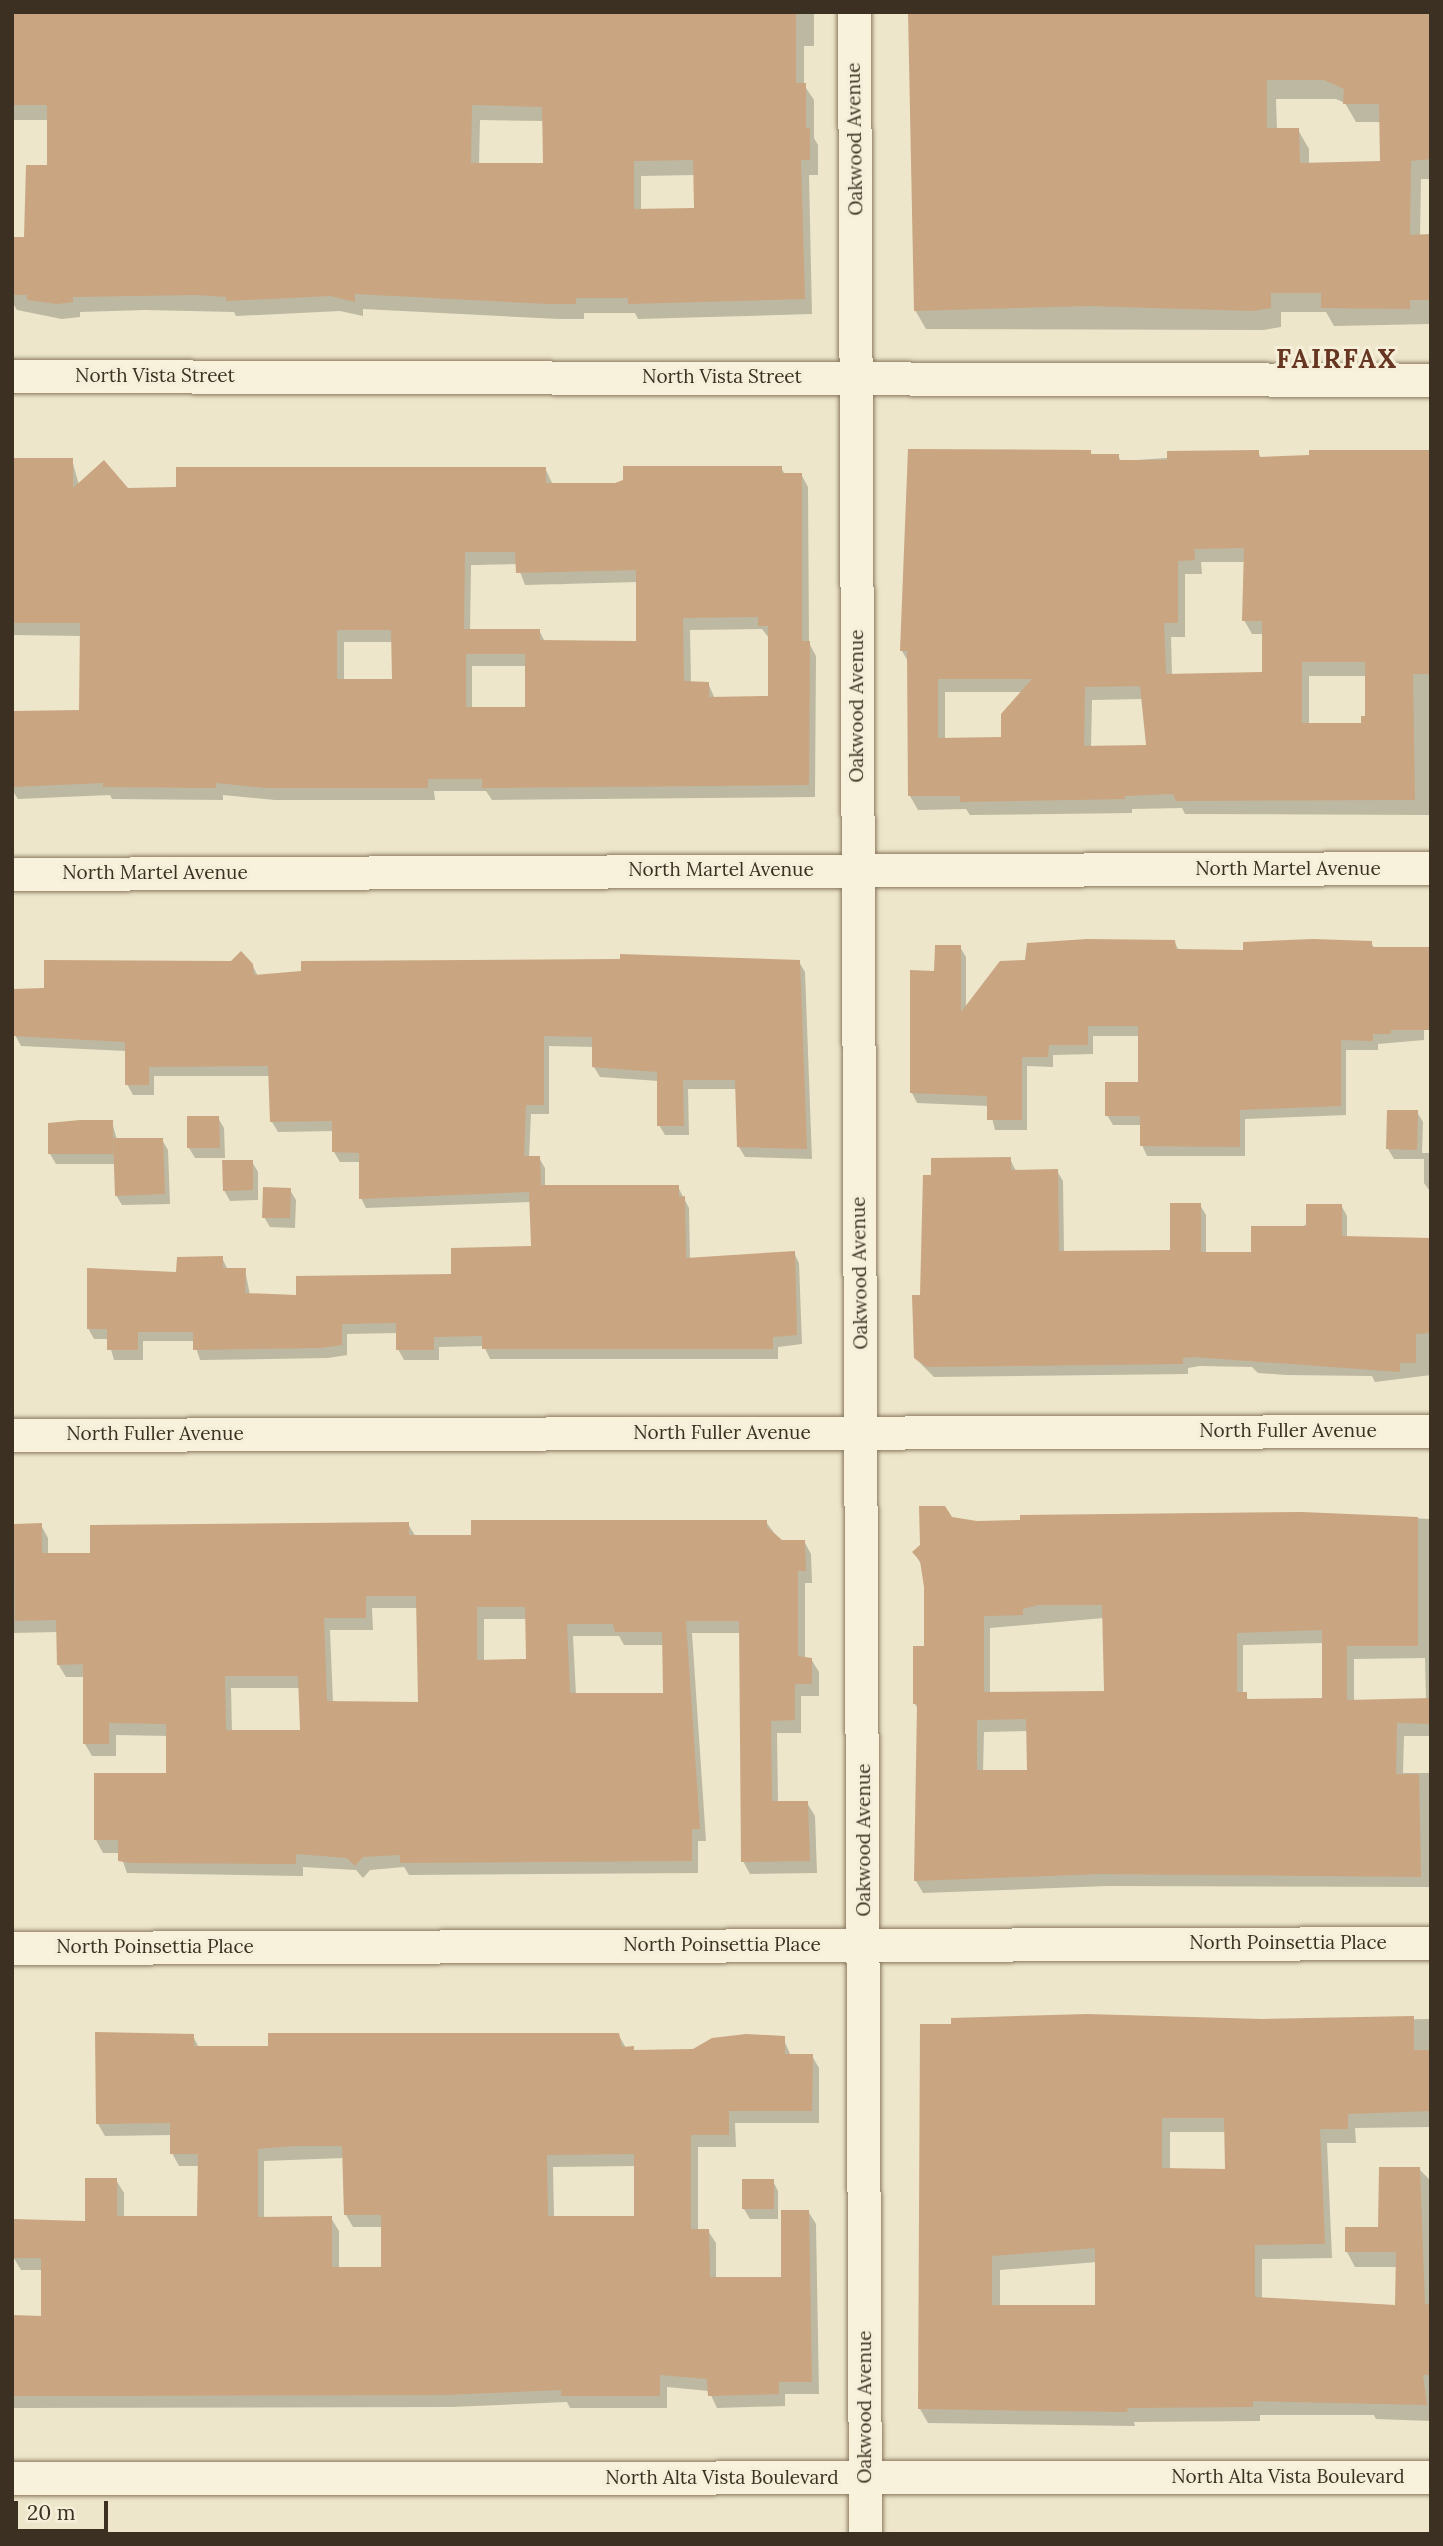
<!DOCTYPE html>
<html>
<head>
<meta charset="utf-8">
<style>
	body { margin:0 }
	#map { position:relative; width:1443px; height:2546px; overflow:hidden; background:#ede6ca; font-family:Lora,serif }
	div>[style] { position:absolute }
	.shadow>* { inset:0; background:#0003 }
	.building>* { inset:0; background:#caa581 }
	.roads { filter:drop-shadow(0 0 2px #8a795f) drop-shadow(0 0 2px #8a795f) }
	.minor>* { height:33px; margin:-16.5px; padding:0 16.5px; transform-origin:16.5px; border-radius:16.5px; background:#f8f2dd }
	span { translate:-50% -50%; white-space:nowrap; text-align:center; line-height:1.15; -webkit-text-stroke:6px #f5efd9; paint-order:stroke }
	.street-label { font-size:19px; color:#3b3021 }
	.district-label { font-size:26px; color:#663622; font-weight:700; letter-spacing:2px }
	.frame { position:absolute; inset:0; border:14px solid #3b3021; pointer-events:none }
	.scale { position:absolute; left:14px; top:2501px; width:94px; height:32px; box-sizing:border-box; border:4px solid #3b3021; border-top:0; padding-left:9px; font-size:21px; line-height:24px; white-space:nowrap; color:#3b3021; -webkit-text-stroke:5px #f5efd9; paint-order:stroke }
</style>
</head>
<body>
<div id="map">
	<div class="shadow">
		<i style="clip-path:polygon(evenodd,12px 12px,814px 12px,814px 46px,804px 46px,804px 85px,814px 100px,814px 138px,818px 145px,818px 175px,809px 175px,812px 314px,638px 319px,635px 313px,584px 313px,584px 319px,559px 319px,363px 309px,363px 316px,340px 311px,236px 316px,234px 312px,145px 310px,80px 312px,80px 317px,62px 319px,17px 310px,12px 302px,12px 239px,26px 239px,49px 167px,49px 120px,12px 120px,12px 12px,480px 120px,544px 121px,545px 165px,479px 165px,480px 120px,12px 12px,695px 175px,696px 210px,641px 210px,641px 176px,695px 175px)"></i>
		<i style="clip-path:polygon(evenodd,910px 12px,1431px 12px,1431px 179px,1421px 179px,1420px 236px,1431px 235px,1431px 324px,1334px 326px,1326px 312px,1281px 312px,1281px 327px,1263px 330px,926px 329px,915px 310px,910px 12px,1276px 99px,1336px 99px,1345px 103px,1356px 122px,1381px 122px,1382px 163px,1309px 164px,1309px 149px,1298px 130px,1277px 130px,1276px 99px)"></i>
		<i style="clip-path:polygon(evenodd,909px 450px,1118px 456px,1121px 461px,1258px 452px,1261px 458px,1431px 451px,1431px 815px,1185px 814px,1182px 808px,1132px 809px,1132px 813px,970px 815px,966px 809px,918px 810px,910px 796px,909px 663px,902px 651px,909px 450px,1201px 562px,1245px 562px,1244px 620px,1252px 634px,1264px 634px,1264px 674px,1172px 675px,1171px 637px,1185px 637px,1185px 574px,1202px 574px,1201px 562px,909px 450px,1309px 676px,1367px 676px,1367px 718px,1363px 724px,1309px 725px,1309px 676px,909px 450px,945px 692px,1022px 692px,1003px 738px,945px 740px,945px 692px,909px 450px,1143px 699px,1147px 747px,1091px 748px,1092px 700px,1143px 699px)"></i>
		<i style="clip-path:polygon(evenodd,12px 460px,72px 460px,79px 485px,127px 490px,545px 468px,553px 485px,615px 485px,781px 468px,785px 474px,801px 474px,808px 487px,809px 643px,816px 656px,815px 797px,492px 800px,486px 791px,434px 791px,435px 800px,275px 800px,223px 795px,223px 800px,112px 799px,110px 795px,18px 799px,12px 790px,12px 712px,81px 712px,82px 636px,12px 635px,12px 460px,517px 564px,525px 585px,638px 582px,638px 643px,545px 642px,539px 630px,470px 631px,471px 565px,517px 564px,12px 460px,762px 629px,769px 638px,769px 698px,715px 699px,708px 683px,691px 683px,690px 630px,762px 629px,12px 460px,344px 642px,393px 642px,394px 681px,344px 681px,344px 642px,12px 460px,472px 666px,526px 666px,526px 709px,472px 709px,472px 666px)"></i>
		<i style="clip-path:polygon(1174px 941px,1179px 951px,1245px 951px,1371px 943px,1375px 949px,1425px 959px,1424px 1040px,1378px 1044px,1378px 1050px,1346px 1050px,1346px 1115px,1245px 1119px,1245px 1156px,1147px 1156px,1142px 1145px,1142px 1125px,1113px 1125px,1107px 1115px,1140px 1084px,1140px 1036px,1093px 1036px,1093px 1054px,1053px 1055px,1053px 1067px,1027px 1066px,1027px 1130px,995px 1130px,989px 1106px,917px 1103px,912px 1093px,936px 972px,960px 947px,966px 957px,966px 1008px)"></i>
		<i style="clip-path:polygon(799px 962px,805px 972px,812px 1159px,745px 1157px,739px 1147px,737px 1089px,688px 1089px,689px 1135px,665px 1135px,659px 1125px,659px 1081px,600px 1077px,594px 1067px,594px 1047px,549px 1046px,549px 1114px,531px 1114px,529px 1158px,539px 1158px,545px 1168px,545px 1187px,678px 1187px,689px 1208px,690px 1259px,794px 1253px,799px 1263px,802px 1344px,778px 1347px,778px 1359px,490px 1359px,484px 1346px,439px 1347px,439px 1360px,404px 1360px,398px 1349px,398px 1333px,347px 1334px,347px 1355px,328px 1358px,200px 1360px,194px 1341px,143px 1341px,143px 1360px,114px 1360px,108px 1339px,94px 1339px,88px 1328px,178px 1274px,222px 1258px,227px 1268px,245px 1270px,250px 1295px,298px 1297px,453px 1275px,532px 1247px,531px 1202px,366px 1208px,361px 1198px,361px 1162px,340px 1162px,334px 1152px,334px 1131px,278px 1132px,272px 1122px,271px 1076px,154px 1076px,154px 1095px,133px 1095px,127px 1084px,126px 1051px,21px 1046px,15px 1035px,46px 990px,252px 965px,258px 976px)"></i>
		<i style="clip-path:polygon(1417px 1112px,1423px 1122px,1422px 1153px,1431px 1153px,1431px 1193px,1424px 1183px,1424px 1159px,1394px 1159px,1388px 1149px)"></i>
		<i style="clip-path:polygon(218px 1118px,224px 1128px,225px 1158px,195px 1158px,189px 1148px)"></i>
		<i style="clip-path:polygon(112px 1122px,117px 1140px,162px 1140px,168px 1150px,170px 1204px,122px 1205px,116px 1195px,115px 1164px,56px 1164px,50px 1154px)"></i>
		<i style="clip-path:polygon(1010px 1159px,1016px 1171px,1057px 1171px,1063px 1181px,1064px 1253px,1172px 1252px,1200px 1205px,1206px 1215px,1206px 1254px,1253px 1254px,1341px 1205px,1347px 1216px,1347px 1238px,1431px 1239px,1431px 1375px,1375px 1382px,1372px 1376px,1286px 1375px,1258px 1373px,1252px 1367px,1200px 1366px,1188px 1368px,1188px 1374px,934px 1377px,915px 1358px,922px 1297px)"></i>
		<i style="clip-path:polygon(252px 1162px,258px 1172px,258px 1200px,230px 1201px,224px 1190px)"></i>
		<i style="clip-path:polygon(290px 1190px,296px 1200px,295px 1228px,270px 1227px,264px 1217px)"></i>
		<i style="clip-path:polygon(evenodd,1302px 1513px,1431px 1519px,1431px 1736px,1404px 1736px,1403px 1773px,1431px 1773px,1431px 1887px,1107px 1886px,923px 1893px,916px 1881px,919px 1711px,915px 1704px,925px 1648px,925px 1587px,922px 1566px,914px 1552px,951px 1518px,976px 1523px,1302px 1513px,1104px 1618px,1105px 1692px,990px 1694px,990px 1628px,1104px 1618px,1302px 1513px,1324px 1643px,1324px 1699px,1250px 1701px,1243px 1694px,1243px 1645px,1324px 1643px,1302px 1513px,1425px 1658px,1426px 1700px,1354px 1702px,1354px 1659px,1425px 1658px,1302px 1513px,1028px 1731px,1028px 1772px,983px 1772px,984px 1732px,1028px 1731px)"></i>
		<i style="clip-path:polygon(evenodd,766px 1522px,781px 1542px,804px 1541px,811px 1554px,812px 1583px,805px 1583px,805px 1659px,811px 1659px,819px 1672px,819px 1696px,801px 1696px,801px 1733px,777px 1733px,778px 1803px,807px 1803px,815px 1816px,817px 1873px,750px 1874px,743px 1861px,741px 1633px,692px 1633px,706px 1841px,698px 1841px,698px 1873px,409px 1875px,404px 1867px,370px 1870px,363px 1878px,356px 1870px,303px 1867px,303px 1876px,127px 1873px,120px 1853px,103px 1853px,96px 1840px,168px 1774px,168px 1736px,116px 1735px,116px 1756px,92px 1756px,85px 1744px,84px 1677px,66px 1677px,58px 1664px,58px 1632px,12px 1633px,12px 1526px,41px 1525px,48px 1538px,48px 1554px,92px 1554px,92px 1527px,408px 1524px,416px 1537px,473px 1537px,766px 1522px,372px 1608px,418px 1608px,420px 1704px,333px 1703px,330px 1630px,373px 1630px,372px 1608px,766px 1522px,484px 1619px,527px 1619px,527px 1661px,484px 1661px,484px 1619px,766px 1522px,573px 1636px,619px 1636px,624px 1645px,664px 1645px,665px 1695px,576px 1695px,573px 1636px,766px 1522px,231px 1688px,300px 1688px,302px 1732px,232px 1732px,231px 1688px)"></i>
		<i style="clip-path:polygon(evenodd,1431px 2019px,1431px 2127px,1355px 2128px,1356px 2143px,1327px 2143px,1332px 2258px,1262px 2259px,1262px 2299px,1397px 2307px,1398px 2267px,1355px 2267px,1347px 2252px,1347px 2229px,1380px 2229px,1419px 2169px,1431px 2181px,1431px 2421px,1376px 2419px,1374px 2415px,1260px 2415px,1260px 2421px,1134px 2422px,1135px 2426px,928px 2423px,920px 2409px,922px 2026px,1431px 2019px,1170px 2132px,1226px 2132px,1227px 2170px,1170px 2170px,1170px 2132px,1431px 2019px,1097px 2262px,1097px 2307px,1000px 2307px,1000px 2270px,1097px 2262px)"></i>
		<i style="clip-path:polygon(evenodd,618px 2034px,626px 2048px,635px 2052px,694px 2051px,783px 2038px,791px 2056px,812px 2056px,819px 2068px,819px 2123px,735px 2123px,736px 2147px,698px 2147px,698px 2231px,708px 2231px,716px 2243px,716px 2279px,783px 2279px,808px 2211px,816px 2224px,819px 2394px,785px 2394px,785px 2406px,717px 2408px,709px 2391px,667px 2387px,667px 2408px,570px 2408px,567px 2402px,452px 2407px,12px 2408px,12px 2316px,43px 2317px,43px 2270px,21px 2270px,12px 2255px,12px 2221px,87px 2222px,116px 2180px,124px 2193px,124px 2218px,199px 2218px,199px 2166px,179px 2166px,172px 2153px,172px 2135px,105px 2136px,98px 2124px,193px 2036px,199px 2048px,270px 2048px,618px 2034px,344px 2158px,346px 2215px,353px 2227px,383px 2227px,383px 2269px,339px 2269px,339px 2231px,331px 2218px,264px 2218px,264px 2161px,344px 2158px,618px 2034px,636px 2166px,636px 2217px,554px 2217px,553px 2167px,636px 2166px)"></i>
		<i style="clip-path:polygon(773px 2181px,778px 2191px,778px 2219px,750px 2219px,744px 2209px)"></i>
	</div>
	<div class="building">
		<i style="clip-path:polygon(evenodd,12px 12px,796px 12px,796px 83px,806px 83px,806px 128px,810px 128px,810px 160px,801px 160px,805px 299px,628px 304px,628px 298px,576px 298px,576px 304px,549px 304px,355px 294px,355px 302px,330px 296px,226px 301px,226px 297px,196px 295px,73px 297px,73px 302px,58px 304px,27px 300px,27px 295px,12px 295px,12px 237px,24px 237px,26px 165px,47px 165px,47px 105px,12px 105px,12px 12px,472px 105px,542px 107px,543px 163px,471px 163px,472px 105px,12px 12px,693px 160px,694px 208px,634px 209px,634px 161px,693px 160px)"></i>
		<i style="clip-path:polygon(evenodd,908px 12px,1431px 12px,1431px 159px,1411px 161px,1410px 235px,1431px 234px,1431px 300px,1410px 300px,1410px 309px,1321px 308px,1321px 293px,1271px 293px,1271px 308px,1252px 311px,1089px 306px,914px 311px,908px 12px,1267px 80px,1324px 80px,1344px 89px,1343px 104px,1379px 104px,1380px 161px,1300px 163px,1299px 128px,1267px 128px,1267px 80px)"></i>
		<i style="clip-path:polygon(evenodd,908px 449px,1091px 450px,1091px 454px,1119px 454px,1119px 460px,1167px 460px,1167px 451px,1259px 450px,1259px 457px,1309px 455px,1309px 450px,1431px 450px,1431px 674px,1413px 674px,1415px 800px,1176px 801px,1173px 794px,1125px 796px,1125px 799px,960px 802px,960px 796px,908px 796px,907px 651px,900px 651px,908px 449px,1244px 548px,1242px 621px,1262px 621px,1262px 672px,1166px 674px,1164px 623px,1178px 623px,1178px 561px,1195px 560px,1194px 549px,1244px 548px,908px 449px,1302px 662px,1365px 662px,1365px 716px,1361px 716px,1361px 723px,1302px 723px,1302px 662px,908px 449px,938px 679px,1032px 679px,1001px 714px,1001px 737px,938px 738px,938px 679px,908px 449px,1140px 686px,1146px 745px,1084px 746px,1085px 687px,1140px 686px)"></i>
		<i style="clip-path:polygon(evenodd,12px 458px,73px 458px,73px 488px,104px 460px,128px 488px,176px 487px,176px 467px,546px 467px,546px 483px,615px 483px,623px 480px,623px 466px,782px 466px,782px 473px,802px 473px,802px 641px,810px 641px,809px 785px,482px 788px,482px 779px,428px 779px,428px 788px,267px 788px,216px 783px,216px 788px,103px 787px,103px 783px,12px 787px,12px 711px,79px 710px,80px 623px,12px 623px,12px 458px,465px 552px,515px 552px,516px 573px,636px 570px,636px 641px,540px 640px,540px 629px,464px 629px,465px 552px,12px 458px,758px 617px,758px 626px,768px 626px,768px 696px,709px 697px,709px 682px,684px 681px,683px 618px,758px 617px,12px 458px,337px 630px,391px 630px,392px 679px,337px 679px,337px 630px,12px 458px,466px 654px,525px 654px,525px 707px,466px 707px,466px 654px)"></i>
		<i style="clip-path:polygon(1087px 939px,1175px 940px,1176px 949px,1243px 950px,1243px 942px,1313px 939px,1372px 941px,1372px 947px,1431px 947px,1431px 1030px,1391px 1030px,1391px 1034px,1373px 1034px,1373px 1041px,1341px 1040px,1341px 1106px,1240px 1110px,1240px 1147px,1140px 1146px,1140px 1116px,1105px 1116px,1105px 1082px,1138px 1082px,1138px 1026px,1088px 1026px,1088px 1045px,1049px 1045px,1048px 1057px,1022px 1057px,1022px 1120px,987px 1120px,987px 1096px,910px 1093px,910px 970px,934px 971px,935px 945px,961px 945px,961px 1012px,1000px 961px,1025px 960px,1027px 943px)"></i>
		<i style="clip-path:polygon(241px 951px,253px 964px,254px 975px,301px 971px,301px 961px,620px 959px,620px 954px,800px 960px,807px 1149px,737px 1147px,735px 1080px,683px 1080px,684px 1126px,657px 1126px,657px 1072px,592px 1067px,592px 1037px,544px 1036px,544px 1105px,526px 1105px,524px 1156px,540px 1156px,541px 1185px,679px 1185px,679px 1197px,685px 1196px,686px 1258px,795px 1251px,797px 1335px,773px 1337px,773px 1349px,482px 1349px,482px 1336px,434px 1337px,434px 1350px,396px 1350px,396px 1323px,342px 1324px,342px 1345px,321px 1348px,193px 1350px,193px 1332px,138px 1332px,138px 1350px,107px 1350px,107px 1329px,87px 1329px,87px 1268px,176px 1272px,177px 1257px,223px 1256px,223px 1268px,246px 1268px,245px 1293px,296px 1295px,296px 1276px,451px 1274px,451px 1248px,531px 1246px,529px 1192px,359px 1199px,359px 1153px,332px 1152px,332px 1121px,270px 1122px,268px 1066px,149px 1067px,149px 1085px,125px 1085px,125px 1042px,13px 1036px,13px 989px,44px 988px,44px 960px,231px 961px)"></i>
		<i style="clip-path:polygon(1387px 1110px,1418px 1110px,1417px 1150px,1386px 1149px)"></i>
		<i style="clip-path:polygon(187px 1116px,219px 1116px,220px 1148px,187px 1148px)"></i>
		<i style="clip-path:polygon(80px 1120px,113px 1120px,113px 1154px,48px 1154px,48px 1123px)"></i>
		<i style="clip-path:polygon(113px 1138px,163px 1138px,165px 1194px,115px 1196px)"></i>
		<i style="clip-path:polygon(1011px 1157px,1011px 1170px,1058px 1169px,1059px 1251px,1170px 1250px,1170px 1203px,1201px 1203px,1201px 1252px,1251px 1252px,1251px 1226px,1306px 1226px,1306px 1204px,1342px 1204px,1342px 1236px,1431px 1238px,1431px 1333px,1416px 1334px,1416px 1363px,1400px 1363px,1400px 1372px,1194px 1357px,1183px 1358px,1183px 1364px,927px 1367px,914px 1358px,912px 1295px,920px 1295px,923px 1175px,931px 1175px,931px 1158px)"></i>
		<i style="clip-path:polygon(222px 1160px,253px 1160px,253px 1190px,223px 1191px)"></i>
		<i style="clip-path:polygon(263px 1187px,291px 1188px,290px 1218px,262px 1218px)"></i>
		<i style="clip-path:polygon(evenodd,919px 1506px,945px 1506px,952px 1517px,977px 1521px,1020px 1520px,1020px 1515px,1302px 1512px,1418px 1517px,1418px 1646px,1347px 1646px,1347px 1700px,1431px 1698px,1431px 1724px,1397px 1723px,1396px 1774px,1419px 1774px,1421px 1877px,1099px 1874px,914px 1881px,917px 1704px,913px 1704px,913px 1646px,924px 1646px,924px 1587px,920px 1561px,912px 1552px,920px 1545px,919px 1506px,1038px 1605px,1102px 1605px,1104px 1691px,984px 1692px,984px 1616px,1023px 1615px,1023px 1609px,1038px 1605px,919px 1506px,1322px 1630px,1322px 1698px,1247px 1699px,1247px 1692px,1237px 1692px,1237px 1633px,1322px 1630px,919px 1506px,1026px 1719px,1027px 1770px,977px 1770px,977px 1720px,1026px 1719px)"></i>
		<i style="clip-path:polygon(evenodd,471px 1520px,767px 1520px,767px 1527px,782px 1540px,805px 1540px,806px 1571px,798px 1571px,798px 1656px,812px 1658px,812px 1684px,795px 1684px,795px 1720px,771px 1721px,772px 1801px,808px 1801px,810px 1861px,741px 1862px,739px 1621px,686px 1621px,700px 1829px,692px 1829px,692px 1861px,400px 1863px,400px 1855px,363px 1857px,355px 1866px,347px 1858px,296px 1854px,296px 1864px,130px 1863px,118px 1861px,118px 1840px,94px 1840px,94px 1773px,166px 1773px,166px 1724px,109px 1723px,109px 1744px,83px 1744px,83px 1664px,57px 1665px,56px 1620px,15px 1621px,14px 1524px,42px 1523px,42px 1553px,90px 1553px,90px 1525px,409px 1522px,409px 1535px,471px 1535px,471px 1520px,366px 1596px,416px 1596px,418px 1702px,327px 1701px,324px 1618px,366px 1618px,366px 1596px,471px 1520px,477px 1607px,525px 1607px,526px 1659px,477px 1660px,477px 1607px,471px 1520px,567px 1624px,613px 1624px,615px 1632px,662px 1632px,663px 1693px,570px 1693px,567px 1624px,471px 1520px,225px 1676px,298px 1676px,300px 1730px,226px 1730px,225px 1676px)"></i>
		<i style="clip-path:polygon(evenodd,1087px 2014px,1262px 2019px,1414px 2016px,1414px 2050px,1431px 2050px,1431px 2111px,1348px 2114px,1348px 2129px,1320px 2129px,1325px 2244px,1255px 2245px,1255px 2297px,1395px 2305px,1396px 2252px,1345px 2252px,1345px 2227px,1378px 2227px,1379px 2167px,1420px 2167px,1425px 2305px,1431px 2303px,1431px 2375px,1423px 2375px,1427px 2405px,1253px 2401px,1253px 2407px,1127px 2408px,1128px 2412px,918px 2409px,920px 2024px,951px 2024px,951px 2018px,1087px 2014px,1162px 2118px,1224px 2118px,1225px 2169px,1162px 2168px,1162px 2118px,1087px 2014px,1095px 2248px,1095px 2305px,992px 2305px,992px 2256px,1095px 2248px)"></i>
		<i style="clip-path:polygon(evenodd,95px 2032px,194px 2034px,194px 2046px,268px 2046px,268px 2033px,619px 2033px,622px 2047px,634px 2046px,634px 2050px,693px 2049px,712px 2038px,746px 2034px,785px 2036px,785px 2054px,813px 2054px,812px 2111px,729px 2111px,729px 2135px,691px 2135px,691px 2229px,709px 2229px,710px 2277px,781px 2277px,781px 2210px,809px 2210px,812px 2382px,779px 2382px,779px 2394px,708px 2396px,707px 2379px,660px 2375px,660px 2396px,561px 2396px,561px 2390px,444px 2395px,12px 2396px,12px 2315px,41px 2316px,41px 2258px,12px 2258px,13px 2219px,85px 2221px,85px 2178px,117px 2178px,117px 2216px,197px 2216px,198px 2154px,170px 2154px,170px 2123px,96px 2124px,95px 2032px,294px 2146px,342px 2146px,344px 2215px,381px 2215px,381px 2267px,332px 2267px,332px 2216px,258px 2217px,258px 2149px,294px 2146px,95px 2032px,634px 2154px,634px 2216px,548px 2216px,547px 2155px,634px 2154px)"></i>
		<i style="clip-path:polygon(742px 2179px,774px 2179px,774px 2209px,742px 2209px)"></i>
	</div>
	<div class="roads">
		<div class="minor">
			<i style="left:854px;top:12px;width:2522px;rotate:89.75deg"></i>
			<i style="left:12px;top:376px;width:1419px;rotate:0.16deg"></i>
			<i style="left:12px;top:874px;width:1419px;rotate:-0.24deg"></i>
			<i style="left:12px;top:1435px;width:1419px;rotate:-0.16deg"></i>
			<i style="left:12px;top:1948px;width:1419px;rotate:-0.2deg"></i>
			<i style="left:12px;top:2478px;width:1419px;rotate:-0.04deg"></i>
		</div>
	</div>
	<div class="street-label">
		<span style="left:855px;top:139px;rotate:-91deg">Oakwood Avenue</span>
		<span style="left:155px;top:376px">North Vista Street</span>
		<span style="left:722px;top:377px">North Vista Street</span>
		<span style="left:857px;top:706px;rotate:-90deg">Oakwood Avenue</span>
		<span style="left:1288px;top:869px">North Martel Avenue</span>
		<span style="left:721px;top:870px">North Martel Avenue</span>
		<span style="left:155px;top:873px">North Martel Avenue</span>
		<span style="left:860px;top:1273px;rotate:-91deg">Oakwood Avenue</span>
		<span style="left:1288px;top:1431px">North Fuller Avenue</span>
		<span style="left:722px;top:1433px">North Fuller Avenue</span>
		<span style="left:155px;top:1434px">North Fuller Avenue</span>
		<span style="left:864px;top:1840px;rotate:-90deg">Oakwood Avenue</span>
		<span style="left:1288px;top:1943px">North Poinsettia Place</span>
		<span style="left:722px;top:1945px">North Poinsettia Place</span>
		<span style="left:155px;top:1947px">North Poinsettia Place</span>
		<span style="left:865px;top:2407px;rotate:-90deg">Oakwood Avenue</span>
		<span style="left:1288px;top:2477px">North Alta Vista Boulevard</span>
		<span style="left:722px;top:2478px">North Alta Vista Boulevard</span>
	</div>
	<div class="district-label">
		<span style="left:1337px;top:359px">FAIRFAX</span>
	</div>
	<div class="frame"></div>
	<div class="scale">20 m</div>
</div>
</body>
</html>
